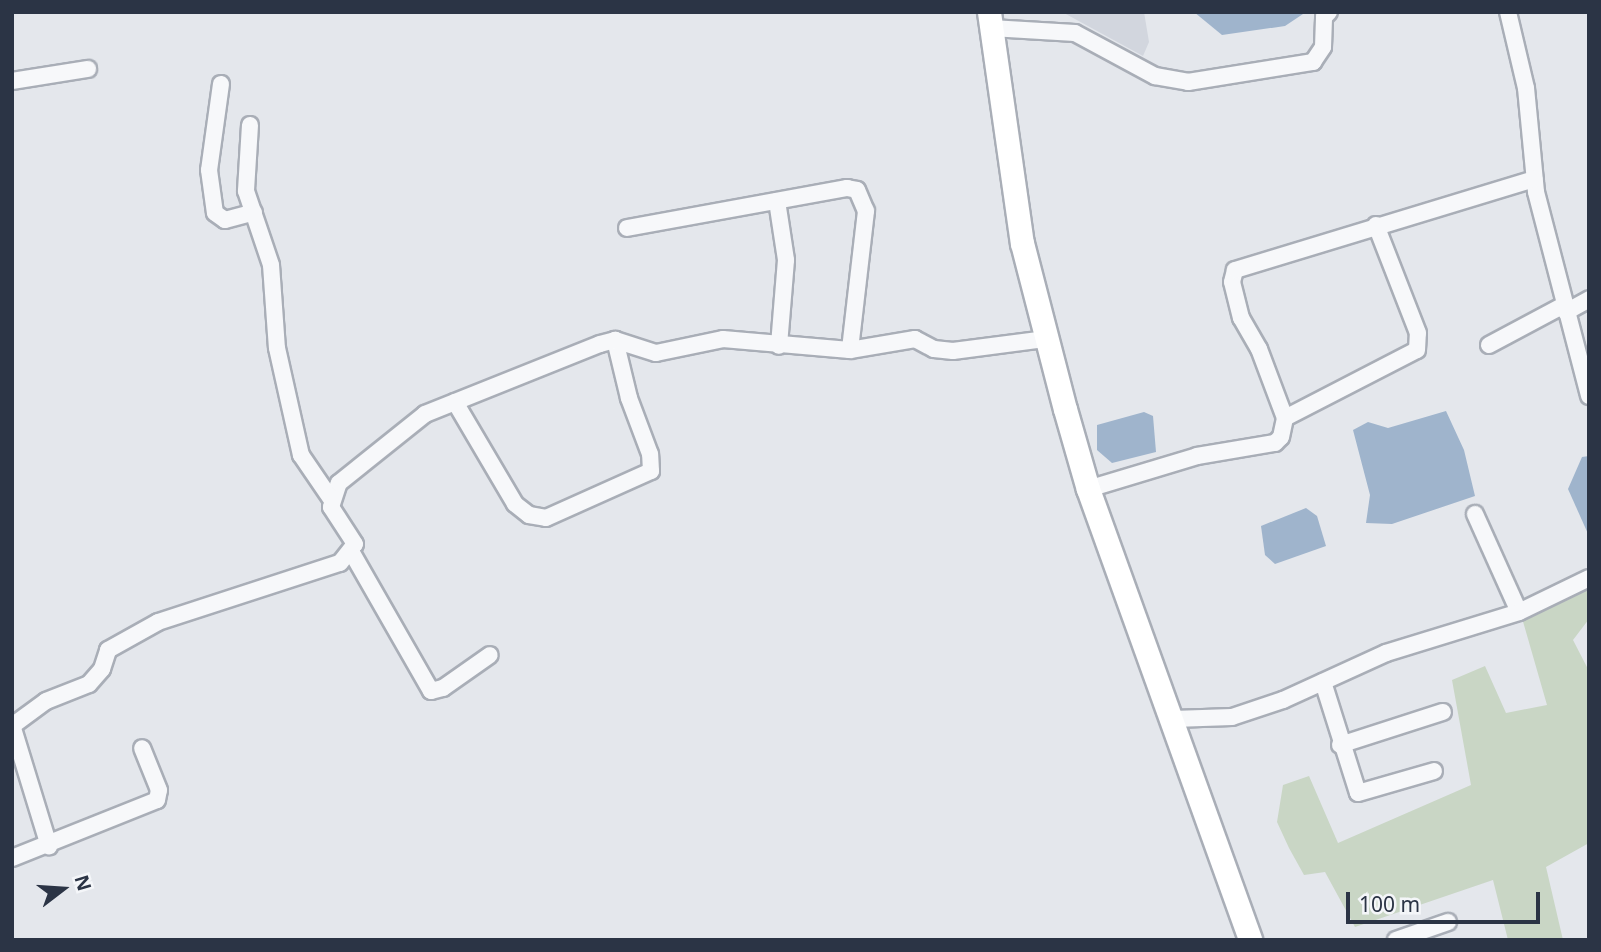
<!DOCTYPE html>
<html>
<head>
<meta charset="utf-8">
<style>
	body { margin:0 }
	#map { position:relative; width:1601px; height:952px; overflow:hidden; background:#e4e7ec; font-family:"Noto Sans",sans-serif }
	div>[style] { position:absolute }
	.built>* { inset:0; background:#d2d6de }
	.green>* { inset:0; background:#c9d6c5 }
	.water>* { inset:0; background:#9fb4cc }
	.roads { filter:drop-shadow(2px 0 #a9aeb7) drop-shadow(-2px 0 #a9aeb7) drop-shadow(0 2px #a9aeb7) drop-shadow(0 -2px #a9aeb7) }
	.street>* { height:16px; margin:-8px; padding:0 8px; transform-origin:8px; border-radius:8px; background:#f7f8fa }
	.secondary>* { height:23px; margin:-11.5px; padding:0 11.5px; transform-origin:11.5px; border-radius:11.5px; background:#fff }
	span { translate:-50% -50%; white-space:nowrap; text-align:center; line-height:1.15; -webkit-text-stroke:6px #f4f6f9; paint-order:stroke }
	.frame { position:absolute; inset:0; border:14px solid #2b3445; pointer-events:none }
	.north { position:absolute; left:28px; top:854px; width:70px; height:70px; -webkit-text-stroke:5px #f4f6f9; paint-order:stroke; rotate:73deg; font-size:19px; font-weight:700; line-height:28px; text-align:center; color:#2b3445 }
	.north::after { content:''; display:block; margin:auto; width:24px; height:32px; background:#2b3445; clip-path:polygon(50% 0,100% 100%,50% 72%,0 100%) }
	.scale { position:absolute; left:1346px; top:892px; width:194px; height:32px; box-sizing:border-box; border:4px solid #2b3445; border-top:0; padding-left:9px; font-size:21px; line-height:24px; white-space:nowrap; color:#2b3445; -webkit-text-stroke:5px #f4f6f9; paint-order:stroke }
</style>
</head>
<body>
<div id="map">
	<div class="built">
		<div style="clip-path:polygon(1010px 12px,1144px 12px,1149px 42px,1143px 56px,1064px 13px)"></div>
	</div>
	<div class="green">
		<div style="clip-path:polygon(1589px 584px,1589px 619px,1573px 640px,1589px 671px,1589px 843px,1546px 867px,1563px 940px,1508px 940px,1493px 880px,1355px 927px,1325px 872px,1304px 875px,1289px 848px,1277px 822px,1283px 785px,1309px 776px,1338px 843px,1471px 785px,1452px 680px,1485px 666px,1506px 713px,1547px 705px,1522px 618px)"></div>
	</div>
	<div class="water">
		<div style="clip-path:polygon(1194px 12px,1306px 12px,1285px 26px,1222px 35px)"></div>
		<div style="clip-path:polygon(1446px 411px,1464px 450px,1475px 496px,1392px 524px,1366px 523px,1370px 495px,1353px 430px,1368px 422px,1388px 428px)"></div>
		<div style="clip-path:polygon(1144px 412px,1153px 416px,1156px 452px,1112px 463px,1097px 450px,1097px 425px)"></div>
		<div style="clip-path:polygon(1589px 456px,1589px 536px,1568px 489px,1582px 457px)"></div>
		<div style="clip-path:polygon(1306px 508px,1317px 516px,1326px 546px,1275px 564px,1265px 555px,1261px 526px)"></div>
	</div>
	<div class="roads">
		<div class="street">
			<div style="left:1508px;top:12px;width:78px;rotate:76.7deg"></div>
			<div style="left:1526px;top:88px;width:104px;rotate:84.5deg"></div>
			<div style="left:1536px;top:192px;width:211px;rotate:75.4deg"></div>
			<div style="left:991px;top:28px;width:84px;rotate:3.4deg"></div>
			<div style="left:1075px;top:33px;width:91px;rotate:28.3deg"></div>
			<div style="left:1155px;top:76px;width:34px;rotate:10deg"></div>
			<div style="left:1188px;top:82px;width:127px;rotate:-9.1deg"></div>
			<div style="left:1313px;top:62px;width:18px;rotate:-56deg"></div>
			<div style="left:1323px;top:47px;width:30px;rotate:-88deg"></div>
			<div style="left:1324px;top:17px;width:7px;rotate:-45deg"></div>
			<div style="left:12px;top:81px;width:77px;rotate:-9deg"></div>
			<div style="left:221px;top:84px;width:87px;rotate:97.9deg"></div>
			<div style="left:209px;top:170px;width:43px;rotate:82.1deg"></div>
			<div style="left:215px;top:213px;width:12px;rotate:35deg"></div>
			<div style="left:225px;top:220px;width:30px;rotate:-15deg"></div>
			<div style="left:250px;top:125px;width:66px;rotate:93.5deg"></div>
			<div style="left:246px;top:191px;width:78px;rotate:71.3deg"></div>
			<div style="left:271px;top:265px;width:83px;rotate:85.9deg"></div>
			<div style="left:277px;top:348px;width:110px;rotate:77.4deg"></div>
			<div style="left:301px;top:455px;width:53px;rotate:55.7deg"></div>
			<div style="left:777px;top:201px;width:60px;rotate:81.3deg"></div>
			<div style="left:786px;top:260px;width:86px;rotate:94.7deg"></div>
			<div style="left:627px;top:228px;width:224px;rotate:-10.3deg"></div>
			<div style="left:847px;top:188px;width:10px;rotate:11deg"></div>
			<div style="left:857px;top:190px;width:23px;rotate:67deg"></div>
			<div style="left:866px;top:211px;width:140px;rotate:96.6deg"></div>
			<div style="left:1566px;top:312px;width:26px;rotate:-29deg"></div>
			<div style="left:1489px;top:345px;width:85px;rotate:-28.1deg"></div>
			<div style="left:455px;top:402px;width:118px;rotate:59.5deg"></div>
			<div style="left:515px;top:504px;width:18px;rotate:38deg"></div>
			<div style="left:529px;top:515px;width:17px;rotate:10deg"></div>
			<div style="left:546px;top:518px;width:115px;rotate:-24.1deg"></div>
			<div style="left:651px;top:471px;width:17px;rotate:-93deg"></div>
			<div style="left:650px;top:454px;width:60px;rotate:-110.6deg"></div>
			<div style="left:629px;top:398px;width:60px;rotate:-103.6deg"></div>
			<div style="left:1285px;top:418px;width:74px;rotate:-110.6deg"></div>
			<div style="left:1259px;top:349px;width:36px;rotate:-120deg"></div>
			<div style="left:1241px;top:318px;width:37px;rotate:-104deg"></div>
			<div style="left:1232px;top:282px;width:12px;rotate:-76deg"></div>
			<div style="left:1235px;top:270px;width:313px;rotate:-16.9deg"></div>
			<div style="left:1088px;top:489px;width:114px;rotate:-16.8deg"></div>
			<div style="left:1197px;top:456px;width:79px;rotate:-9.5deg"></div>
			<div style="left:1275px;top:443px;width:8px;rotate:-45deg"></div>
			<div style="left:1281px;top:437px;width:19px;rotate:-78deg"></div>
			<div style="left:1285px;top:418px;width:148px;rotate:-27.3deg"></div>
			<div style="left:1417px;top:350px;width:17px;rotate:-87deg"></div>
			<div style="left:1418px;top:333px;width:116px;rotate:-111.3deg"></div>
			<div style="left:1475px;top:514px;width:107px;rotate:65.8deg"></div>
			<div style="left:352px;top:553px;width:159px;rotate:60.2deg"></div>
			<div style="left:431px;top:691px;width:12px;rotate:-14deg"></div>
			<div style="left:443px;top:688px;width:57px;rotate:-35.1deg"></div>
			<div style="left:1323px;top:682px;width:116px;rotate:72.5deg"></div>
			<div style="left:1358px;top:793px;width:79px;rotate:-16.1deg"></div>
			<div style="left:1173px;top:719px;width:59px;rotate:-1.9deg"></div>
			<div style="left:1232px;top:717px;width:54px;rotate:-18.4deg"></div>
			<div style="left:1283px;top:700px;width:113px;rotate:-24.5deg"></div>
			<div style="left:1386px;top:653px;width:139px;rotate:-17.1deg"></div>
			<div style="left:1519px;top:612px;width:78px;rotate:-25.9deg"></div>
			<div style="left:12px;top:725px;width:127px;rotate:73deg"></div>
			<div style="left:12px;top:726px;width:42px;rotate:-36.3deg"></div>
			<div style="left:46px;top:701px;width:46px;rotate:-21.6deg"></div>
			<div style="left:89px;top:684px;width:20px;rotate:-49deg"></div>
			<div style="left:102px;top:669px;width:20px;rotate:-72deg"></div>
			<div style="left:108px;top:650px;width:57px;rotate:-29.2deg"></div>
			<div style="left:158px;top:622px;width:191px;rotate:-18deg"></div>
			<div style="left:340px;top:563px;width:24px;rotate:-52deg"></div>
			<div style="left:355px;top:544px;width:44px;rotate:-123deg"></div>
			<div style="left:331px;top:507px;width:25px;rotate:-72deg"></div>
			<div style="left:339px;top:483px;width:110px;rotate:-38.7deg"></div>
			<div style="left:425px;top:414px;width:188px;rotate:-21.8deg"></div>
			<div style="left:600px;top:344px;width:16px;rotate:-15deg"></div>
			<div style="left:615px;top:340px;width:43px;rotate:17.6deg"></div>
			<div style="left:656px;top:353px;width:68px;rotate:-11.8deg"></div>
			<div style="left:723px;top:339px;width:127px;rotate:5deg"></div>
			<div style="left:850px;top:350px;width:66px;rotate:-9.6deg"></div>
			<div style="left:915px;top:339px;width:21px;rotate:28deg"></div>
			<div style="left:934px;top:349px;width:19px;rotate:6deg"></div>
			<div style="left:953px;top:351px;width:94px;rotate:-7.4deg"></div>
			<div style="left:1340px;top:745px;width:108px;rotate:-17.8deg"></div>
			<div style="left:12px;top:858px;width:156px;rotate:-21.8deg"></div>
			<div style="left:157px;top:800px;width:10px;rotate:-79deg"></div>
			<div style="left:159px;top:790px;width:45px;rotate:-112deg"></div>
			<div style="left:1396px;top:940px;width:55px;rotate:-19.1deg"></div>
		</div>
		<div class="secondary">
			<div style="left:989px;top:12px;width:233px;rotate:81.9deg"></div>
			<div style="left:1022px;top:243px;width:171px;rotate:75.5deg"></div>
			<div style="left:1065px;top:409px;width:83px;rotate:74deg"></div>
			<div style="left:1088px;top:489px;width:479px;rotate:70.2deg"></div>
		</div>
	</div>
	<div class="frame"></div>
	<div class="north">N</div>
	<div class="scale">100 m</div>
</div>
</body>
</html>
